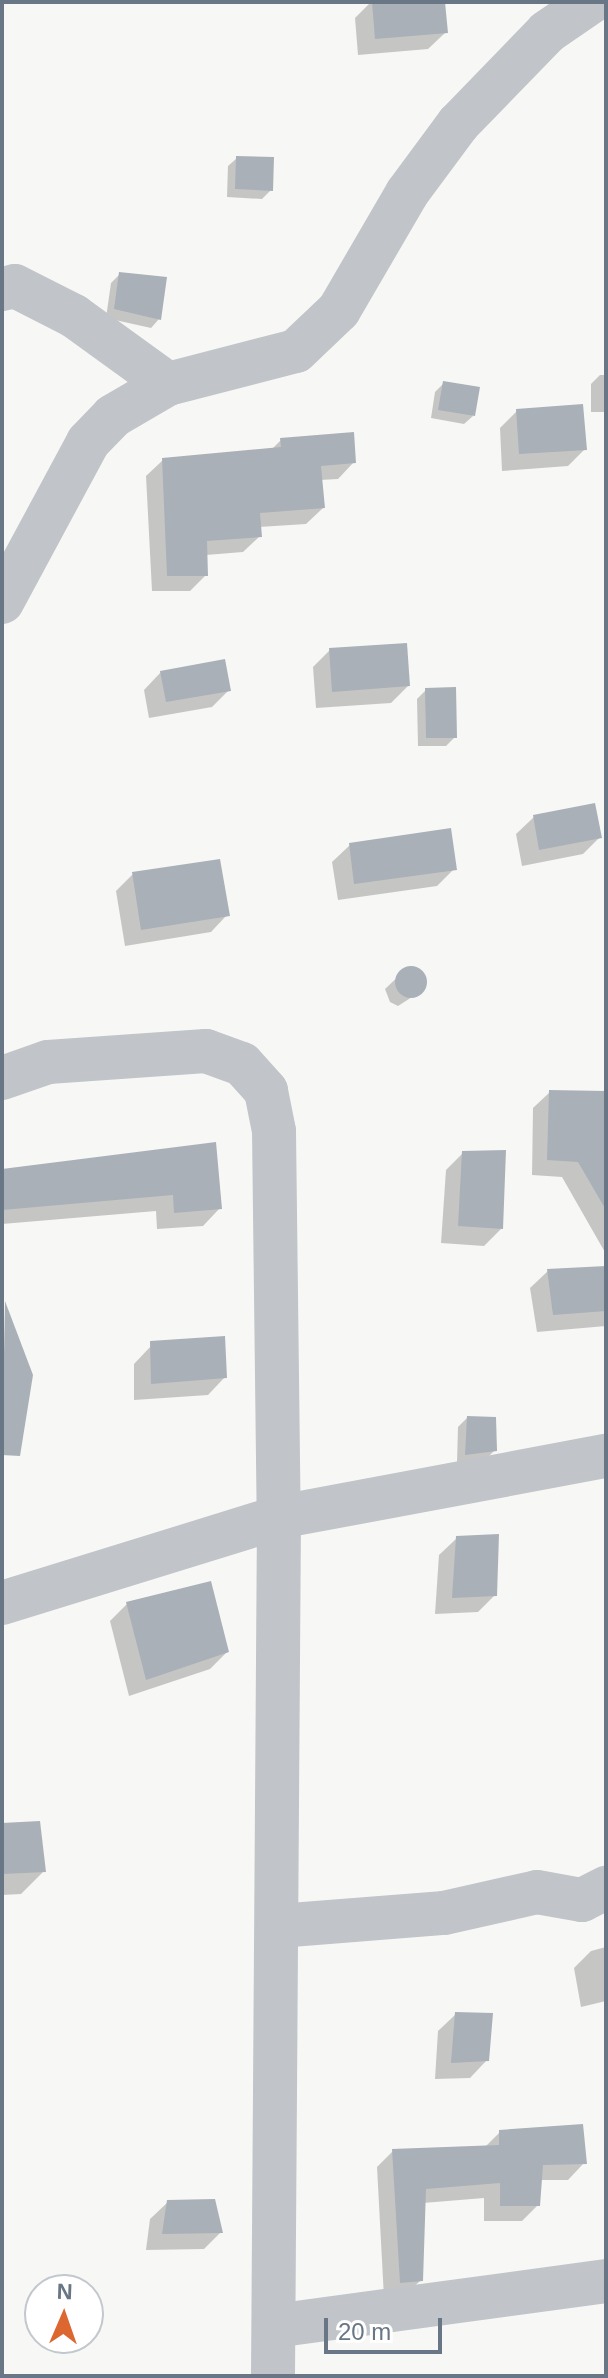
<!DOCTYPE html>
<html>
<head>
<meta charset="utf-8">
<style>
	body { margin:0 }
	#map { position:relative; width:608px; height:2378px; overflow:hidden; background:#f7f8f5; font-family:Arial,sans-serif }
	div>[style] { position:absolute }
	.shadow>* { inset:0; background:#0003 }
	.building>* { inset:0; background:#aab0b7 }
	.round { border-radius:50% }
	.minor>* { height:44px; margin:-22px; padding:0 22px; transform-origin:22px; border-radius:22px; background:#c1c4c8 }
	span { translate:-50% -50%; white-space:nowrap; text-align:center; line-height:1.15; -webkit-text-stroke:8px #fff; paint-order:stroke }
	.frame { position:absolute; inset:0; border:4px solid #687685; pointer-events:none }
	.north { position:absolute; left:24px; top:2274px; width:80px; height:80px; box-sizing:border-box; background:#fff; border:2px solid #c3c8ce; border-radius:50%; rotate:2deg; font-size:22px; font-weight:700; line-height:32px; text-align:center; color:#687685 }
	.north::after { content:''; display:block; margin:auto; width:28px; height:36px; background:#dc6731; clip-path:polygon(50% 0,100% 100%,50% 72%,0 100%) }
	.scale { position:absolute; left:324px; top:2318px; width:118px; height:36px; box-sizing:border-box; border:4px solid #687685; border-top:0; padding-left:10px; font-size:24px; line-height:28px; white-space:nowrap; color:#687685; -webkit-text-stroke:6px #fff; paint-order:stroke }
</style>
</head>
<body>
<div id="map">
	<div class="shadow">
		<div style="clip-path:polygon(371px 2px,443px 2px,446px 32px,428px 49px,358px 55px,355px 18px)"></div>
		<div style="clip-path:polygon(237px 158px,271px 190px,262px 199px,227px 197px,228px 166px)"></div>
		<div style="clip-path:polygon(120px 274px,159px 319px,151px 328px,106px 318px,111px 283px)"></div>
		<div style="clip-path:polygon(600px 375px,606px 375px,606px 412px,591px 412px,591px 384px)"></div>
		<div style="clip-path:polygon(444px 383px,473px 416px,464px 424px,431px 418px,435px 392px)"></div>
		<div style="clip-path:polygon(517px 411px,585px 449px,568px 466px,502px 471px,500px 428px)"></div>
		<div style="clip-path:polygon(281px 440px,354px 462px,338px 479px,320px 480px,323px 508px,306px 524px,259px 527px,260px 536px,243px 552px,206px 555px,206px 575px,190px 591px,152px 591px,146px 476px,163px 460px,271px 450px)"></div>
		<div style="clip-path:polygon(330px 650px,408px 686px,391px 703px,316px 708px,313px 667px)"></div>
		<div style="clip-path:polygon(161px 672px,229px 690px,212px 707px,149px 718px,144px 690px)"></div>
		<div style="clip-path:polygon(426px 690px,455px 737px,446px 746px,418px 746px,417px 699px)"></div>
		<div style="clip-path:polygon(534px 817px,600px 837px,583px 854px,522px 866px,516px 834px)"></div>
		<div style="clip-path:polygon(350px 845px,454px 869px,437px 886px,338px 900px,332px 862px)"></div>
		<div style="clip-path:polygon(133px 874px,227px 915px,211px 932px,125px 946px,116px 891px)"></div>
		<div style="clip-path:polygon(418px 968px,425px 981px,423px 990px,398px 1006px,390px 1002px,385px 989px,405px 970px)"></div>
		<div style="clip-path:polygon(550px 1092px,606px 1093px,606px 1254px,562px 1177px,532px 1175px,533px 1108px)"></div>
		<div style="clip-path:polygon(214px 1144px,220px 1208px,203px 1226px,157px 1229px,156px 1211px,2px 1224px,2px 1170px)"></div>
		<div style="clip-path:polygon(463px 1153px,501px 1229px,484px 1246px,441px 1243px,446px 1170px)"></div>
		<div style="clip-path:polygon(606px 1268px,606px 1326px,537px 1332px,530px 1288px,548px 1271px)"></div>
		<div style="clip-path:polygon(151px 1346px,225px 1377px,208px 1395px,134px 1400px,134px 1364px)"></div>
		<div style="clip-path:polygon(25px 1360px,9px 1417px,2px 1417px,2px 1362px)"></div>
		<div style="clip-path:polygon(467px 1418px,495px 1450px,486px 1459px,457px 1463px,458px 1427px)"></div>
		<div style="clip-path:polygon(457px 1538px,495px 1595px,478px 1612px,435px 1614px,439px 1555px)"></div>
		<div style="clip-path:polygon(127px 1604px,227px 1652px,210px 1669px,129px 1696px,110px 1621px)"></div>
		<div style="clip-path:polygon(2px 1825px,44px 1871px,21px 1894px,2px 1895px)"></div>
		<div style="clip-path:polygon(606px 1947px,606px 2001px,581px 2007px,574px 1968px,591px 1951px)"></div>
		<div style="clip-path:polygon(456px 2014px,487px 2060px,470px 2078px,435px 2079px,438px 2031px)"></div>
		<div style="clip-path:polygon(500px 2132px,584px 2163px,568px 2180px,540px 2180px,538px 2205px,522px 2221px,484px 2221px,484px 2198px,423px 2203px,421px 2280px,404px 2296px,384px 2298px,377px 2167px,393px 2151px,485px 2147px)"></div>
		<div style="clip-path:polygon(168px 2202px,221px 2232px,204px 2249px,146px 2250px,150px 2219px)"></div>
	</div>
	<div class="building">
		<div style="clip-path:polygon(372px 2px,445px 2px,448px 33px,375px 39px)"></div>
		<div style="clip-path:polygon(236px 156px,274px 157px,273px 191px,235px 189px)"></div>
		<div style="clip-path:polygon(119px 272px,167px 277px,161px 320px,114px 309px)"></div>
		<div style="clip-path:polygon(443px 381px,480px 387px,475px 416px,438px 410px)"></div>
		<div style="clip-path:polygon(583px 404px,587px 450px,519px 454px,516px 409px)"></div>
		<div style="clip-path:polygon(354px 432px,356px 463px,321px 466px,325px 508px,260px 513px,262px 537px,207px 541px,208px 576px,167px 576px,162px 458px,281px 447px,280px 438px)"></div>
		<div style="clip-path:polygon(407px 643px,410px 686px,332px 692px,329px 648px)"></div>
		<div style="clip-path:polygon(225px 659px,231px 691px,166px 702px,160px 671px)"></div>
		<div style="clip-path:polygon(456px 687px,457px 738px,426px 738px,425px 688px)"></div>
		<div style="clip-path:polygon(595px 803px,602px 838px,539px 850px,533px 815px)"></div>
		<div style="clip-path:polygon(451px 828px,457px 870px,354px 884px,349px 843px)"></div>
		<div style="clip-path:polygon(220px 859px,230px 916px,141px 930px,132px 872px)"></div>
		<div class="round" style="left:395px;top:966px;width:32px;height:32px"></div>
		<div style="clip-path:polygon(549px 1090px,606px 1091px,606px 1210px,578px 1162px,547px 1160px)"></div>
		<div style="clip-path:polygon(216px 1142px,222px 1209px,174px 1213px,173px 1195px,2px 1210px,2px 1169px)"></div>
		<div style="clip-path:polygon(506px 1150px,503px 1229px,458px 1226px,462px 1151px)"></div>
		<div style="clip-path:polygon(606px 1266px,606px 1311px,553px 1315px,547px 1269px)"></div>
		<div style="clip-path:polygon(5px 1301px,33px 1375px,20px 1456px,2px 1455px)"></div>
		<div style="clip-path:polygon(225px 1336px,227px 1378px,151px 1384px,150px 1341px)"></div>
		<div style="clip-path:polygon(467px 1416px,496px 1417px,497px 1451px,465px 1455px)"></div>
		<div style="clip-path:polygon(499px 1534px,497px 1596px,452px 1598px,456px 1536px)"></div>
		<div style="clip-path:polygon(211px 1581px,229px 1652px,146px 1680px,126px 1602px)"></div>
		<div style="clip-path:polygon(40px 1821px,46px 1872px,2px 1874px,2px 1823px)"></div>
		<div style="clip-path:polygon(455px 2012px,493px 2013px,489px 2061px,451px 2063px)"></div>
		<div style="clip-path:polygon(583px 2124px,587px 2164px,543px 2165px,540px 2206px,500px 2206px,500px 2183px,426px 2189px,423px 2281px,400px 2283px,392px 2149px,499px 2145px,499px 2130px)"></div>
		<div style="clip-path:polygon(215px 2199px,223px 2233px,162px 2234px,167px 2200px)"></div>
	</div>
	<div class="minor">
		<div style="left:2px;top:289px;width:13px;rotate:-13deg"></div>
		<div style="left:15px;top:286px;width:66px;rotate:27deg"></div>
		<div style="left:74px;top:316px;width:116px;rotate:35.9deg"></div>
		<div style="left:2px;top:602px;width:182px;rotate:-61.7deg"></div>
		<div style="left:88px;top:442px;width:36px;rotate:-46deg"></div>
		<div style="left:113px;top:416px;width:64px;rotate:-30.2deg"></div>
		<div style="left:168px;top:384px;width:132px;rotate:-14.5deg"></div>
		<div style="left:296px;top:351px;width:59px;rotate:-43.6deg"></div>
		<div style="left:339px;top:310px;width:135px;rotate:-59.8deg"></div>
		<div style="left:407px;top:193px;width:86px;rotate:-53.5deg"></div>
		<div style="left:458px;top:124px;width:128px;rotate:-45.9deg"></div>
		<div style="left:547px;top:32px;width:53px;rotate:-34.3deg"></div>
		<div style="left:2px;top:1078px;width:49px;rotate:-19.2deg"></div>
		<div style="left:48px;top:1062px;width:158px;rotate:-4deg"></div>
		<div style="left:206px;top:1051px;width:38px;rotate:20deg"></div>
		<div style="left:242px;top:1064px;width:36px;rotate:48deg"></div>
		<div style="left:266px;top:1091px;width:41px;rotate:78.7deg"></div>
		<div style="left:274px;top:1131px;width:386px;rotate:89.3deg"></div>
		<div style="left:279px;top:1517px;width:859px;rotate:90.4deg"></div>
		<div style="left:2px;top:1603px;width:290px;rotate:-17.2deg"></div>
		<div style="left:279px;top:1517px;width:333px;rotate:-10.6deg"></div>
		<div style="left:278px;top:1926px;width:167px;rotate:-4.5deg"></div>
		<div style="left:444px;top:1913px;width:95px;rotate:-12.7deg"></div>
		<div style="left:537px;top:1892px;width:46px;rotate:10.1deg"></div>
		<div style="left:582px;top:1900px;width:27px;rotate:-27deg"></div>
		<div style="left:274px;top:2326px;width:335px;rotate:-7.7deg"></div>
	</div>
	<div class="frame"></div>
	<div class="north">N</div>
	<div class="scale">20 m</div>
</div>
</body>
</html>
